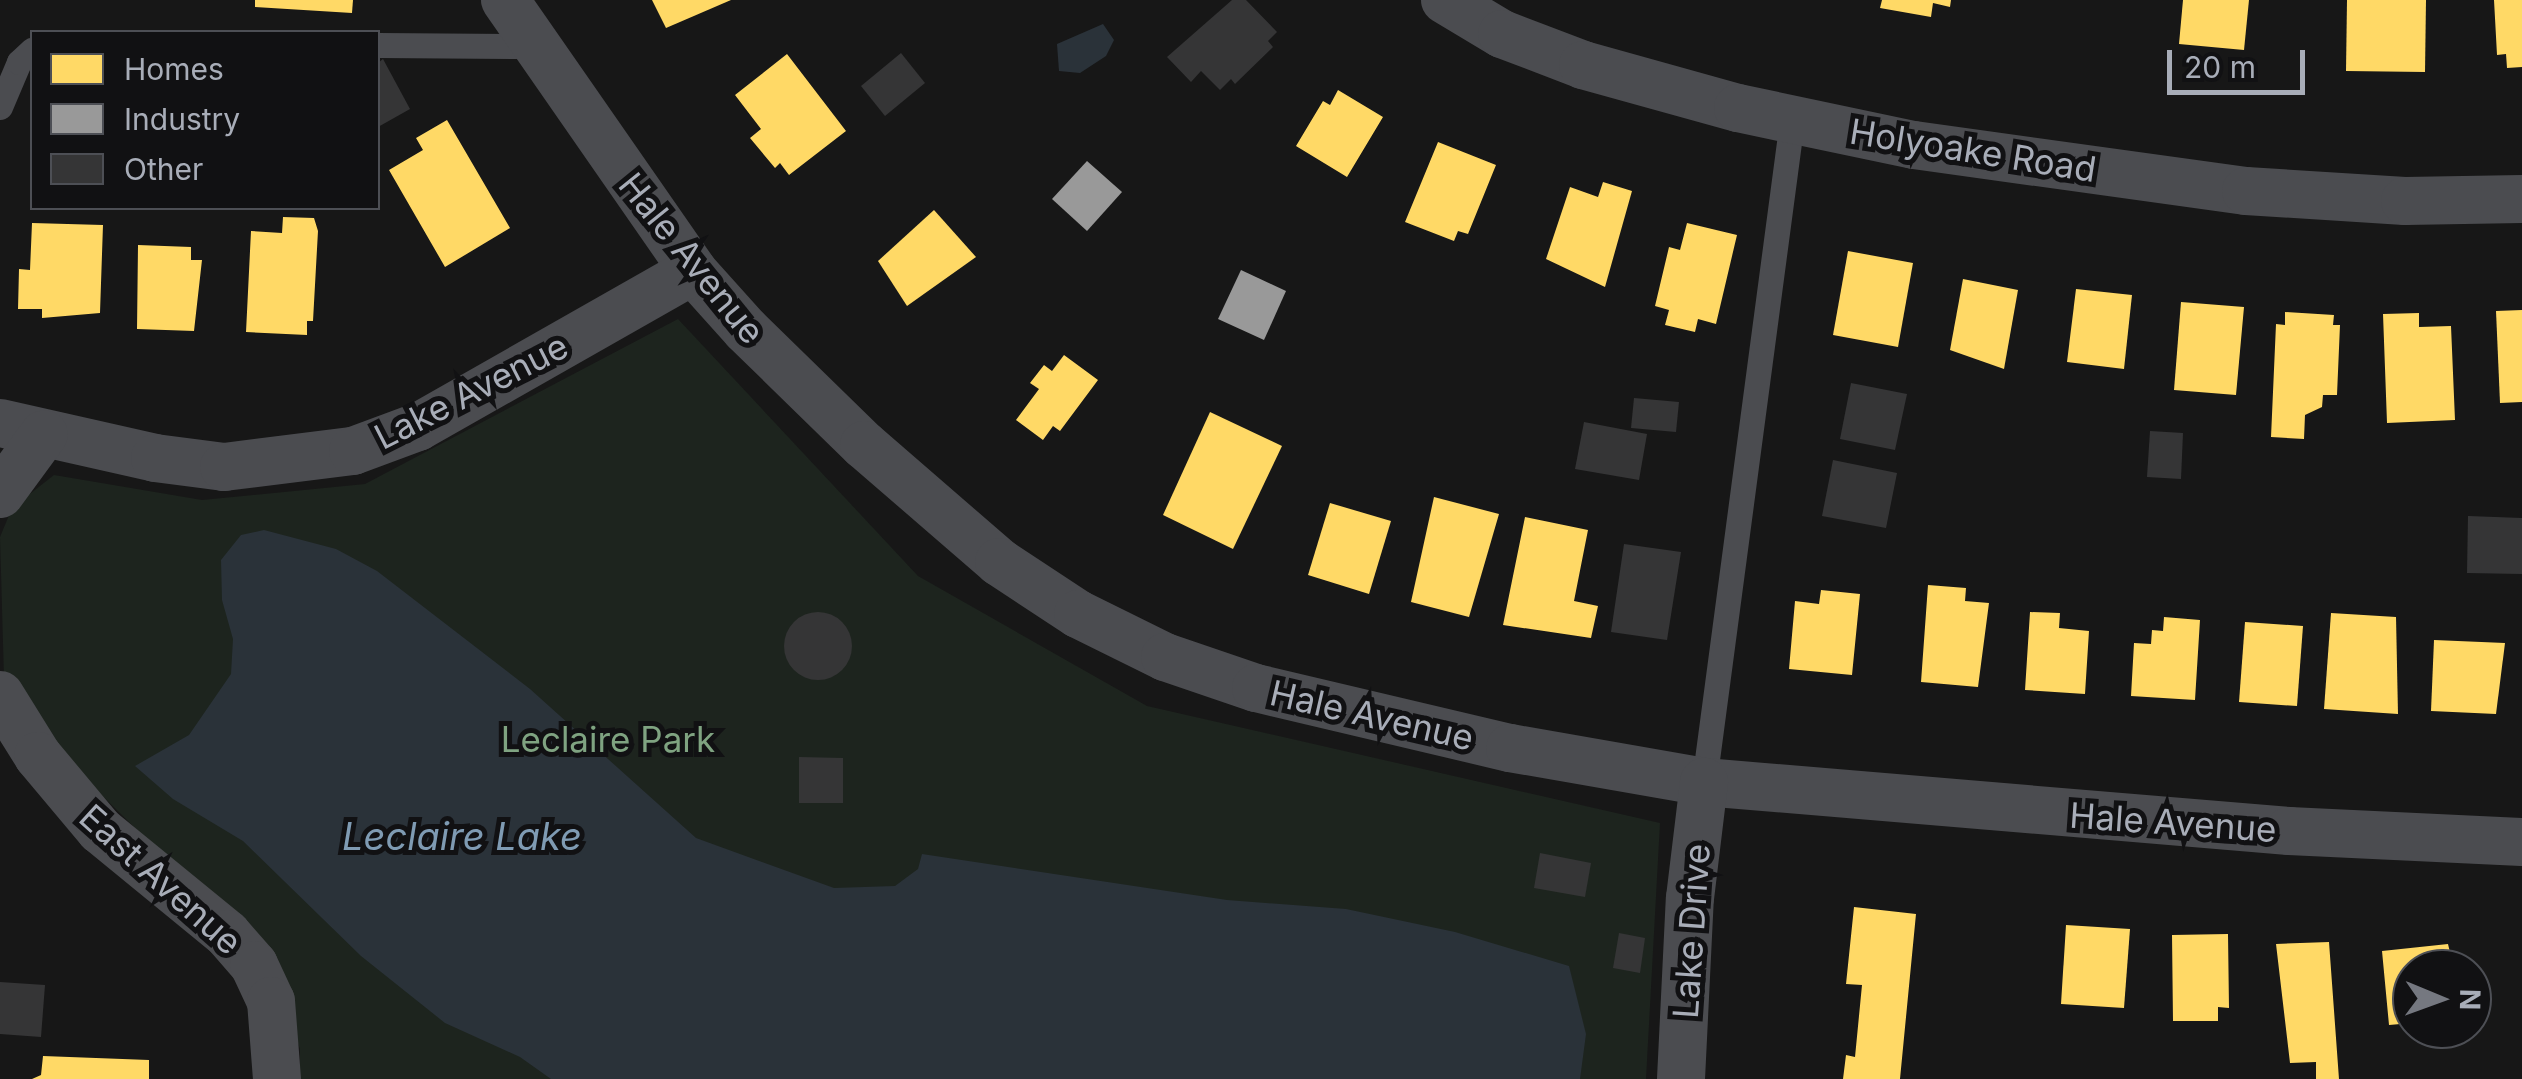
<!DOCTYPE html>
<html>
<head>
<meta charset="utf-8">
<style>
	body { margin:0 }
	#map { position:relative; width:2522px; height:1079px; overflow:hidden; background:#171717; font-family:Inter,sans-serif }
	div>[style] { position:absolute }
	.green>* { inset:0; background:#1d241e }
	.water>* { inset:0; background:#2a3239 }
	.homes>* { inset:0; background:#ffd966 }
	.industry>* { inset:0; background:#999 }
	.building>* { inset:0; background:#353536 }
	.round { border-radius:50% }
	.lane>* { height:25px; margin:-12.5px; padding:0 12.5px; transform-origin:12.5px; border-radius:12.5px; background:#4b4c50 }
	.street>* { height:48px; margin:-24px; padding:0 24px; transform-origin:24px; border-radius:24px; background:#4b4c50 }
	span { translate:-50% -50%; white-space:nowrap; text-align:center; line-height:1.15; -webkit-text-stroke:10px #111113; paint-order:stroke }
	.street-label { font-size:35px; color:#a8adb8 }
	.park-label { font-size:35px; color:#7fa381 }
	.water-label { font-size:38px; color:#7f9bb3; font-style:italic }
	.legend { position:absolute; left:30px; top:30px; width:350px; height:180px; box-sizing:border-box; background:#111113; border:2px solid #4d4f55; margin:0; padding:12px 18px; list-style:none; font-size:30px; color:#a8adb8 }
	.legend li { display:flex; align-items:center; gap:20px; height:50px }
	.legend b { width:50px; border:2px solid #4d4f55 }
	.north { position:absolute; left:2392px; top:949px; width:100px; height:100px; box-sizing:border-box; background:#111113; border:2px solid #4d4f55; border-radius:50%; rotate:91deg; font-size:28px; font-weight:700; line-height:40px; text-align:center; color:#a8adb8 }
	.north::after { content:''; display:block; margin:auto; width:35px; height:45px; background:#757880; clip-path:polygon(50% 0,100% 100%,50% 72%,0 100%) }
	.scale { position:absolute; left:2167px; top:50px; width:138px; height:45px; box-sizing:border-box; border:5px solid #a8adb8; border-top:0; padding-left:12px; font-size:30px; line-height:35px; white-space:nowrap; color:#a8adb8; -webkit-text-stroke:8px #111113; paint-order:stroke }
</style>
</head>
<body>
<div id="map">
	<div class="green">
		<div style="clip-path:polygon(678px 319px,918px 576px,1147px 706px,1660px 823px,1646px 1079px,300px 1079px,300px 1049px,269px 960px,58px 752px,4px 679px,0 537px,12px 508px,54px 475px,202px 500px,365px 484px)"></div>
	</div>
	<div class="water">
		<div style="clip-path:polygon(1103px 24px,1114px 40px,1106px 56px,1080px 73px,1059px 71px,1057px 44px)"></div>
		<div style="clip-path:polygon(264px 530px,336px 549px,377px 571px,530px 689px,696px 838px,834px 888px,895px 886px,918px 869px,922px 854px,1227px 900px,1346px 909px,1455px 932px,1569px 966px,1586px 1034px,1580px 1079px,551px 1079px,520px 1057px,445px 1023px,361px 956px,243px 841px,173px 799px,135px 766px,189px 735px,231px 674px,233px 639px,222px 600px,221px 560px,241px 535px)"></div>
	</div>
	<div class="homes">
		<div style="clip-path:polygon(255px 0,353px 0,352px 13px,255px 7px)"></div>
		<div style="clip-path:polygon(652px 0,731px 0,666px 28px)"></div>
		<div style="clip-path:polygon(1882px 0,1951px 0,1950px 7px,1933px 3px,1931px 17px,1880px 8px)"></div>
		<div style="clip-path:polygon(2183px 0,2249px 0,2244px 50px,2179px 44px)"></div>
		<div style="clip-path:polygon(2347px 0,2426px 0,2425px 72px,2346px 71px)"></div>
		<div style="clip-path:polygon(2494px 0,2522px 0,2522px 67px,2507px 68px,2506px 54px,2497px 55px)"></div>
		<div style="clip-path:polygon(787px 54px,846px 131px,789px 175px,780px 163px,775px 168px,750px 138px,761px 129px,735px 95px)"></div>
		<div style="clip-path:polygon(1338px 90px,1383px 117px,1347px 177px,1296px 146px,1323px 101px,1330px 105px)"></div>
		<div style="clip-path:polygon(447px 120px,510px 228px,445px 267px,389px 170px,423px 150px,416px 138px)"></div>
		<div style="clip-path:polygon(1438px 142px,1496px 165px,1468px 234px,1458px 231px,1454px 241px,1405px 222px)"></div>
		<div style="clip-path:polygon(1603px 182px,1632px 191px,1605px 287px,1546px 259px,1570px 187px,1598px 197px)"></div>
		<div style="clip-path:polygon(934px 210px,976px 257px,907px 306px,878px 261px)"></div>
		<div style="clip-path:polygon(283px 217px,314px 218px,318px 231px,313px 321px,307px 321px,307px 335px,246px 332px,251px 231px,282px 233px)"></div>
		<div style="clip-path:polygon(32px 223px,103px 225px,100px 313px,42px 318px,42px 309px,18px 309px,19px 269px,30px 270px)"></div>
		<div style="clip-path:polygon(1687px 223px,1737px 235px,1716px 324px,1698px 319px,1695px 332px,1665px 325px,1669px 310px,1655px 306px,1669px 247px,1680px 250px)"></div>
		<div style="clip-path:polygon(138px 245px,191px 247px,191px 260px,202px 260px,194px 331px,137px 329px)"></div>
		<div style="clip-path:polygon(1848px 251px,1913px 263px,1898px 347px,1833px 335px)"></div>
		<div style="clip-path:polygon(1963px 279px,2018px 290px,2004px 369px,1950px 350px)"></div>
		<div style="clip-path:polygon(2076px 289px,2132px 295px,2124px 369px,2067px 362px)"></div>
		<div style="clip-path:polygon(2181px 302px,2244px 307px,2236px 395px,2174px 390px)"></div>
		<div style="clip-path:polygon(2522px 310px,2522px 402px,2500px 403px,2496px 311px)"></div>
		<div style="clip-path:polygon(2285px 312px,2334px 315px,2333px 325px,2340px 325px,2337px 395px,2323px 395px,2322px 407px,2305px 415px,2304px 439px,2271px 437px,2276px 324px,2285px 325px)"></div>
		<div style="clip-path:polygon(2419px 313px,2419px 327px,2451px 326px,2455px 420px,2387px 423px,2383px 314px)"></div>
		<div style="clip-path:polygon(1064px 355px,1098px 380px,1060px 431px,1053px 426px,1043px 440px,1016px 420px,1039px 389px,1030px 383px,1044px 365px,1052px 371px)"></div>
		<div style="clip-path:polygon(1210px 412px,1282px 446px,1233px 549px,1163px 515px)"></div>
		<div style="clip-path:polygon(1434px 497px,1499px 514px,1469px 617px,1411px 602px)"></div>
		<div style="clip-path:polygon(1330px 503px,1391px 521px,1369px 594px,1308px 575px)"></div>
		<div style="clip-path:polygon(1525px 517px,1588px 530px,1574px 601px,1598px 606px,1591px 638px,1503px 625px)"></div>
		<div style="clip-path:polygon(1928px 585px,1966px 588px,1965px 601px,1989px 603px,1978px 687px,1921px 682px)"></div>
		<div style="clip-path:polygon(1821px 590px,1860px 594px,1852px 675px,1789px 669px,1795px 601px,1819px 604px)"></div>
		<div style="clip-path:polygon(2030px 612px,2060px 613px,2059px 628px,2089px 631px,2085px 694px,2025px 690px)"></div>
		<div style="clip-path:polygon(2331px 613px,2396px 617px,2398px 714px,2324px 709px)"></div>
		<div style="clip-path:polygon(2164px 617px,2200px 620px,2195px 700px,2131px 696px,2134px 643px,2151px 644px,2152px 630px,2163px 631px)"></div>
		<div style="clip-path:polygon(2245px 622px,2303px 626px,2297px 706px,2239px 702px)"></div>
		<div style="clip-path:polygon(2434px 640px,2505px 643px,2496px 714px,2431px 711px)"></div>
		<div style="clip-path:polygon(1854px 907px,1916px 914px,1900px 1079px,1843px 1079px,1846px 1055px,1855px 1057px,1862px 985px,1846px 984px)"></div>
		<div style="clip-path:polygon(2066px 925px,2130px 929px,2124px 1008px,2061px 1004px)"></div>
		<div style="clip-path:polygon(2228px 934px,2229px 1008px,2218px 1007px,2218px 1021px,2173px 1021px,2172px 935px)"></div>
		<div style="clip-path:polygon(2329px 942px,2339px 1079px,2316px 1079px,2316px 1062px,2290px 1063px,2276px 944px)"></div>
		<div style="clip-path:polygon(2448px 944px,2454px 969px,2412px 969px,2412px 1023px,2389px 1025px,2382px 951px)"></div>
		<div style="clip-path:polygon(43px 1056px,149px 1060px,149px 1079px,32px 1079px,41px 1075px)"></div>
	</div>
	<div class="industry">
		<div style="clip-path:polygon(1087px 161px,1122px 192px,1087px 231px,1052px 199px)"></div>
		<div style="clip-path:polygon(1241px 270px,1286px 291px,1264px 340px,1218px 319px)"></div>
	</div>
	<div class="building">
		<div style="clip-path:polygon(1232px 0,1246px 0,1277px 32px,1268px 41px,1273px 47px,1235px 84px,1231px 79px,1220px 90px,1201px 71px,1191px 82px,1167px 57px)"></div>
		<div style="clip-path:polygon(901px 53px,925px 83px,885px 116px,861px 86px)"></div>
		<div style="clip-path:polygon(383px 59px,410px 109px,378px 127px,378px 63px)"></div>
		<div style="clip-path:polygon(1851px 383px,1907px 394px,1895px 450px,1840px 439px)"></div>
		<div style="clip-path:polygon(1634px 398px,1679px 402px,1676px 432px,1631px 428px)"></div>
		<div style="clip-path:polygon(1584px 422px,1647px 434px,1639px 480px,1575px 469px)"></div>
		<div style="clip-path:polygon(2150px 431px,2183px 433px,2181px 479px,2147px 477px)"></div>
		<div style="clip-path:polygon(1833px 460px,1897px 473px,1886px 528px,1822px 516px)"></div>
		<div style="clip-path:polygon(2468px 516px,2522px 518px,2522px 574px,2467px 573px)"></div>
		<div style="clip-path:polygon(1624px 544px,1681px 552px,1667px 640px,1611px 632px)"></div>
		<div class="round" style="left:784px;top:612px;width:68px;height:68px"></div>
		<div style="clip-path:polygon(799px 757px,843px 758px,843px 803px,799px 803px)"></div>
		<div style="clip-path:polygon(1540px 853px,1591px 863px,1585px 897px,1534px 888px)"></div>
		<div style="clip-path:polygon(1619px 933px,1645px 938px,1640px 973px,1613px 968px)"></div>
		<div style="clip-path:polygon(0 982px,45px 985px,41px 1037px,0 1034px)"></div>
	</div>
	<div class="lane">
		<div style="left:378px;top:45px;width:154px;rotate:0.4deg"></div>
		<div style="left:0;top:107px;width:49px;rotate:-67.1deg"></div>
		<div style="left:19px;top:62px;width:18px;rotate:-43deg"></div>
		<div style="left:1704px;top:782px;width:668px;rotate:-82.43deg"></div>
	</div>
	<div class="street">
		<div style="left:505px;top:0;width:330px;rotate:55.2deg"></div>
		<div style="left:693px;top:271px;width:79px;rotate:48.1deg"></div>
		<div style="left:746px;top:330px;width:165px;rotate:44.3deg"></div>
		<div style="left:864px;top:445px;width:179px;rotate:40.9deg"></div>
		<div style="left:999px;top:562px;width:95px;rotate:33.4deg"></div>
		<div style="left:1078px;top:614px;width:97px;rotate:26.3deg"></div>
		<div style="left:1165px;top:657px;width:96px;rotate:18.8deg"></div>
		<div style="left:1256px;top:688px;width:261px;rotate:13.3deg"></div>
		<div style="left:1510px;top:748px;width:197px;rotate:9.9deg"></div>
		<div style="left:1704px;top:782px;width:587px;rotate:4.79deg"></div>
		<div style="left:2289px;top:831px;width:233px;rotate:2.7deg"></div>
		<div style="left:1445px;top:0;width:66px;rotate:30.8deg"></div>
		<div style="left:1502px;top:34px;width:87px;rotate:20.9deg"></div>
		<div style="left:1583px;top:65px;width:161px;rotate:15.5deg"></div>
		<div style="left:1738px;top:108px;width:180px;rotate:11.9deg"></div>
		<div style="left:1914px;top:145px;width:335px;rotate:7.9deg"></div>
		<div style="left:2246px;top:191px;width:159px;rotate:3.6deg"></div>
		<div style="left:2405px;top:201px;width:117px;rotate:-1deg"></div>
		<div style="left:0;top:423px;width:159px;rotate:12.7deg"></div>
		<div style="left:155px;top:458px;width:70px;rotate:7.4deg"></div>
		<div style="left:224px;top:467px;width:130px;rotate:-7.1deg"></div>
		<div style="left:353px;top:451px;width:69px;rotate:-20.3deg"></div>
		<div style="left:418px;top:427px;width:316px;rotate:-29.6deg"></div>
		<div style="left:0;top:494px;width:74px;rotate:-53.7deg"></div>
		<div style="left:0;top:695px;width:72px;rotate:58.1deg"></div>
		<div style="left:38px;top:756px;width:97px;rotate:50deg"></div>
		<div style="left:100px;top:830px;width:164px;rotate:39.3deg"></div>
		<div style="left:227px;top:934px;width:41px;rotate:48.9deg"></div>
		<div style="left:254px;top:965px;width:40px;rotate:65deg"></div>
		<div style="left:271px;top:1001px;width:78px;rotate:85.6deg"></div>
		<div style="left:1681px;top:1079px;width:181px;rotate:-87.2deg"></div>
		<div style="left:1690px;top:898px;width:117px;rotate:-83.1deg"></div>
	</div>
	<div class="street-label">
		<span style="left:1973px;top:150px;rotate:9deg">Holyoake Road</span>
		<span style="left:692px;top:258px;rotate:51deg">Hale Avenue</span>
		<span style="left:471px;top:391px;rotate:-27deg">Lake Avenue</span>
		<span style="left:1372px;top:715px;rotate:13deg">Hale Avenue</span>
		<span style="left:2173px;top:822px;rotate:4deg">Hale Avenue</span>
		<span style="left:161px;top:879px;rotate:42deg">East Avenue</span>
		<span style="left:1691px;top:931px;rotate:-86deg">Lake Drive</span>
	</div>
	<div class="park-label">
		<span style="left:608px;top:739px">Leclaire Park</span>
	</div>
	<div class="water-label">
		<span style="left:462px;top:837px">Leclaire Lake</span>
	</div>
	<ul class="legend">
	<li><b style="height:28px;background:#ffd966"></b>Homes</li>
	<li><b style="height:28px;background:#999"></b>Industry</li>
	<li><b style="height:28px;background:#353536"></b>Other</li>
	</ul>
	<div class="north">N</div>
	<div class="scale">20 m</div>
</div>
</body>
</html>
